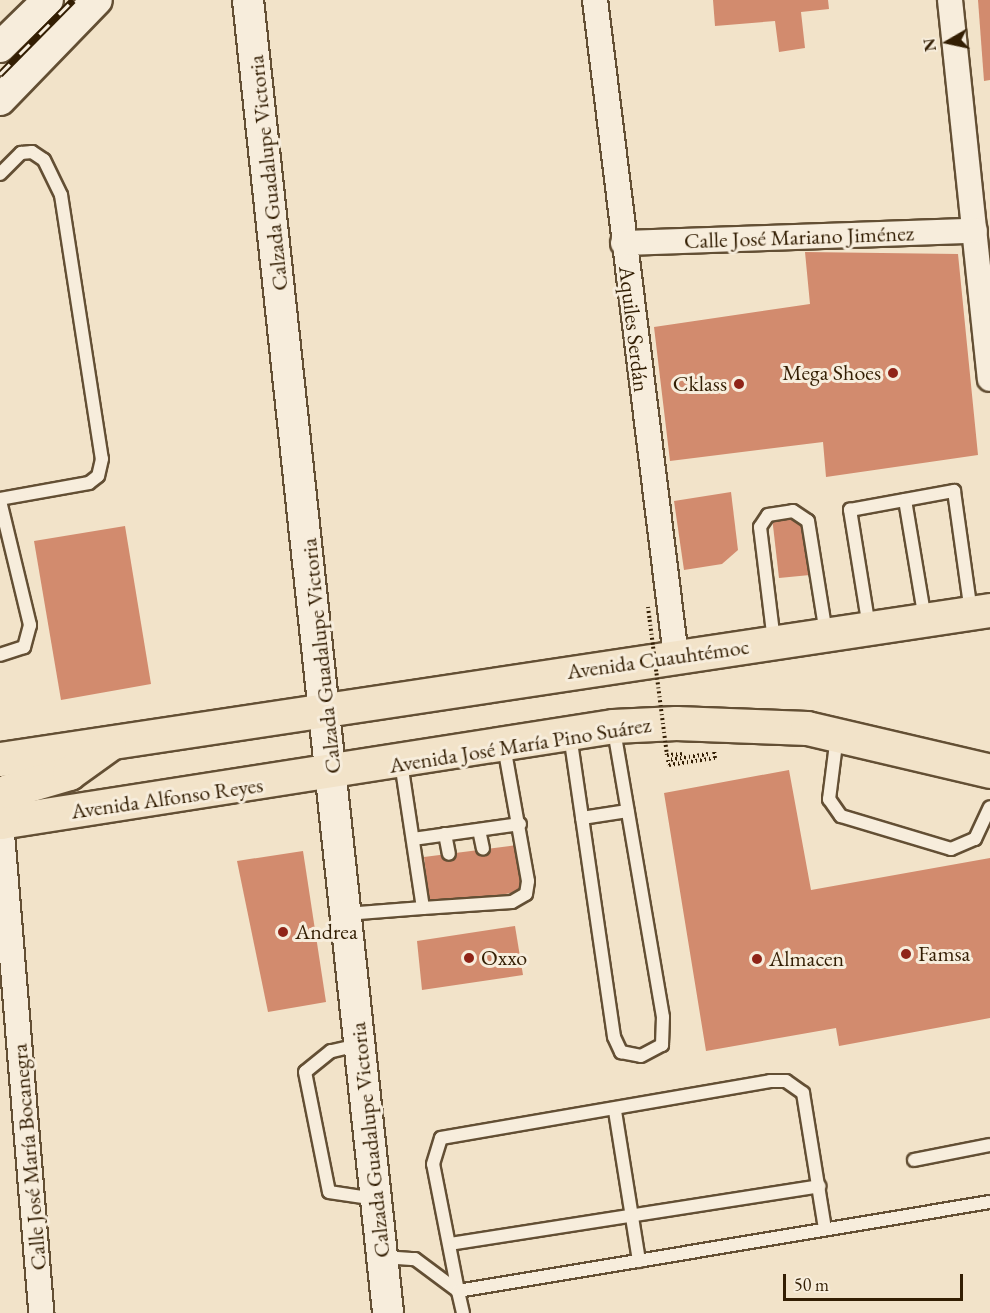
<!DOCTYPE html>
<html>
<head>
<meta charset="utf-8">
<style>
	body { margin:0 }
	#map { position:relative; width:990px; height:1313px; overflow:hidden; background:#f2e3c9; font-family:"EB Garamond",serif }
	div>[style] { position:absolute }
	.building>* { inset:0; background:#d28b6e }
	.path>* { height:4px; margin-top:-2px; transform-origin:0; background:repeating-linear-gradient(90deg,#331e03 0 1.5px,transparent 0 4.5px) }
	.roads { filter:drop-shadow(2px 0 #634f34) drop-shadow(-2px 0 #634f34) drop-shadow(0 2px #634f34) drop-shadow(0 -2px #634f34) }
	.service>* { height:12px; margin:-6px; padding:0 6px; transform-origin:6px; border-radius:6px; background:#f7eddc }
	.minor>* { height:24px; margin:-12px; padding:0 12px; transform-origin:12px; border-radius:12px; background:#f7eddc }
	.tertiary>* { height:30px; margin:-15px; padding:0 15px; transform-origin:15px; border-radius:15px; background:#f7eddc }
	.trunk>* { height:33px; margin:-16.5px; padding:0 16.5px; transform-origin:16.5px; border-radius:16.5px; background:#f2e3c9 }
	.rail>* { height:7px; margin-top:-3.5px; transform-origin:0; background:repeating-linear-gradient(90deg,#f7eddc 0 14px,#331e03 0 28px); box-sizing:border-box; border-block:2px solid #331e03 }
	.path-bridge>* { height:4px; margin-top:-2px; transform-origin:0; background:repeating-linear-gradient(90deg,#331e03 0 1.5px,transparent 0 4.5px) }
	.dots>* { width:16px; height:16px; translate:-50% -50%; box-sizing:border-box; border:3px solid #f7eddc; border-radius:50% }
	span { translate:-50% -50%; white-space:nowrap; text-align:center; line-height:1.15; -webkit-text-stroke:6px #f7eddc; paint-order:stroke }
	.street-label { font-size:22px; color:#331e03 }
	.poi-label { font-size:22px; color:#331e03 }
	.right { translate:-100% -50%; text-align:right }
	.left { translate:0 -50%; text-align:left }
	.north { position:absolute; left:918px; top:12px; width:60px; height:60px; -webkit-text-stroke:4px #f7eddc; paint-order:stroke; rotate:261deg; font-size:16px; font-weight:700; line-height:24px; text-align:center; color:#331e03 }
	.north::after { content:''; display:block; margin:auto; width:21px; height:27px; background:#331e03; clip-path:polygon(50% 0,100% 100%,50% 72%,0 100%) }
	.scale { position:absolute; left:783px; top:1274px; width:180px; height:27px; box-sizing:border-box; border:3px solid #331e03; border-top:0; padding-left:8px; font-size:18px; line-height:21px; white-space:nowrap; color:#331e03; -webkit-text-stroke:4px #f7eddc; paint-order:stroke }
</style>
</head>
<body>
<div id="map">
	<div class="building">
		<div style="clip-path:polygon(713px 0,828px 0,829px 9px,801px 12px,805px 48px,779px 52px,775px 21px,715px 26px)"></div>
		<div style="clip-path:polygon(978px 0,990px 0,990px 80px,984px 81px)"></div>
		<div style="clip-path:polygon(805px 252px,958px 254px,978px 455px,826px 477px,823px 442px,670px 461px,654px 327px,810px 304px)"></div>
		<div style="clip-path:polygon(731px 492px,738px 550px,722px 564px,684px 570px,674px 501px)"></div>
		<div style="clip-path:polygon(802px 515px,810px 575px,779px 578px,772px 517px)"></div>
		<div style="clip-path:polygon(125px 526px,151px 684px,61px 700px,34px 541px)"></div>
		<div style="clip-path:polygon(789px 770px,811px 890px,990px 858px,990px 1018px,839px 1046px,836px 1028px,706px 1051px,664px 793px)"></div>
		<div style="clip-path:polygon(517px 845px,524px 891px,430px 906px,424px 857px)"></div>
		<div style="clip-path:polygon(303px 851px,326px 1002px,268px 1012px,237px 861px)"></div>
		<div style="clip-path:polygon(515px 926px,523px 975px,422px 990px,417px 941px)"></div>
	</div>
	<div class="path">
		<div style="left:708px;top:754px;width:40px;rotate:171.5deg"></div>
		<div style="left:668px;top:760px;width:5px;rotate:79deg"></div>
		<div style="left:669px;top:765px;width:47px;rotate:-8.7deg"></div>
		<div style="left:715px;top:758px;width:8px;rotate:-97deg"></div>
		<div style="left:667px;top:755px;width:18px;rotate:-3deg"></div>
	</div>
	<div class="roads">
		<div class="service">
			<div style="left:0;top:174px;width:30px;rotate:-45deg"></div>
			<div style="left:21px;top:153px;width:11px;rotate:-5deg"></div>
			<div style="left:32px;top:152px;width:14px;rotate:34deg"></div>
			<div style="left:44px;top:160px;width:39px;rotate:64deg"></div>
			<div style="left:61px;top:195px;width:267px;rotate:81.2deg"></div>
			<div style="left:102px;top:459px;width:17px;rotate:103deg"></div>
			<div style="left:98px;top:476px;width:11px;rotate:142deg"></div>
			<div style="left:89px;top:483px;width:90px;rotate:169.8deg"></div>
			<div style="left:905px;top:500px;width:121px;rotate:80.5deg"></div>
			<div style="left:0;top:501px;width:128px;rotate:76.4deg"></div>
			<div style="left:30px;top:625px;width:23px;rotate:105deg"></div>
			<div style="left:24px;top:647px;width:25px;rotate:162deg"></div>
			<div style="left:869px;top:627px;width:119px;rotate:-99.2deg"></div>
			<div style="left:850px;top:510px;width:106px;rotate:-10.4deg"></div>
			<div style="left:954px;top:491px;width:122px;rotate:82deg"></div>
			<div style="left:774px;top:641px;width:115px;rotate:-97deg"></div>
			<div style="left:760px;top:527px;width:14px;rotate:-56deg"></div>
			<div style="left:768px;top:515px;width:25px;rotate:-9deg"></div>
			<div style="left:793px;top:511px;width:18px;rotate:34deg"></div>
			<div style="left:808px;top:521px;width:114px;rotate:80.9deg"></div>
			<div style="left:570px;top:735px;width:305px;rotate:81.7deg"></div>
			<div style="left:614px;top:1037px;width:17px;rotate:65deg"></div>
			<div style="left:621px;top:1052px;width:20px;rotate:11deg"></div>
			<div style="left:641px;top:1056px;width:24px;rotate:-28deg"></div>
			<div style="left:662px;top:1045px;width:28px;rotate:-88deg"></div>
			<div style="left:663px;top:1017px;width:295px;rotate:-99.7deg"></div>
			<div style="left:837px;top:736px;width:64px;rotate:97.2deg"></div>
			<div style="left:829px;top:799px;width:21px;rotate:55deg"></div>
			<div style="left:841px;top:816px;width:115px;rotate:16.7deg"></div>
			<div style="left:951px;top:849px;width:26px;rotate:-23deg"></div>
			<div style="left:975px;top:839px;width:35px;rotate:-65deg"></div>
			<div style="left:582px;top:818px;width:46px;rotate:-8.8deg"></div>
			<div style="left:479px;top:830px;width:19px;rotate:78deg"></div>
			<div style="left:445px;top:834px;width:20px;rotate:79deg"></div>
			<div style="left:413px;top:839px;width:108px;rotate:-8deg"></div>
			<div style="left:423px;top:908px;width:89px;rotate:-3.9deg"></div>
			<div style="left:512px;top:902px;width:16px;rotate:-30deg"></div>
			<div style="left:526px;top:894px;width:13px;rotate:-81deg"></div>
			<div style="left:528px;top:881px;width:137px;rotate:-100.1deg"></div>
			<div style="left:346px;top:914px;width:77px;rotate:-4.5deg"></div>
			<div style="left:423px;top:908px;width:148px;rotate:-98.6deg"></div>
			<div style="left:358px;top:1045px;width:28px;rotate:167deg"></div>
			<div style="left:331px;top:1051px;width:33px;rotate:141deg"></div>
			<div style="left:305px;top:1072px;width:122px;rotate:78.7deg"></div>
			<div style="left:329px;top:1192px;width:48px;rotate:8.5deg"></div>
			<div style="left:615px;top:1111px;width:152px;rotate:80.9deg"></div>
			<div style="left:914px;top:1160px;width:77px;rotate:-11.2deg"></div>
			<div style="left:450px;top:1244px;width:374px;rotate:-8.9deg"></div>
			<div style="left:383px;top:1257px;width:32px;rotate:4deg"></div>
			<div style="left:415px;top:1259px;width:54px;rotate:36.7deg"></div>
			<div style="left:458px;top:1291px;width:129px;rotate:-101.1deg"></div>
			<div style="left:433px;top:1164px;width:27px;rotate:-73deg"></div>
			<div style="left:441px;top:1138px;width:334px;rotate:-9.8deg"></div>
			<div style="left:770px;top:1081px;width:16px"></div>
			<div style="left:786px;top:1081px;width:21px;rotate:35deg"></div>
			<div style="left:803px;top:1093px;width:138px;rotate:80.8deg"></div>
			<div style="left:463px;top:1313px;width:23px;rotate:-103deg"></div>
			<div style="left:458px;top:1291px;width:539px;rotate:-9.5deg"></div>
		</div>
		<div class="minor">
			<div style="left:595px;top:0;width:662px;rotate:82.97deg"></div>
			<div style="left:950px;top:0;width:381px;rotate:84deg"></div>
			<div style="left:623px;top:243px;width:352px;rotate:-2deg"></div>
			<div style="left:1px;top:822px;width:493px;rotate:85.3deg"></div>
		</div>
		<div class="tertiary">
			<div style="left:248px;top:0;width:1320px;rotate:83.91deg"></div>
			<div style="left:0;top:47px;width:67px;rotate:-44.4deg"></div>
			<div style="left:0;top:100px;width:139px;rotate:-45.9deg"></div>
		</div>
		<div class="trunk">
			<div style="left:0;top:759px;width:1001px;rotate:-8.56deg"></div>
			<div style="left:0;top:822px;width:620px;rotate:-8.9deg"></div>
			<div style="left:613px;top:726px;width:63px;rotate:-2.7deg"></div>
			<div style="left:676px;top:723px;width:131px;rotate:2.2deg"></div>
			<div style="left:807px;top:728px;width:188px;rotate:13.2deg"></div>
			<div style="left:1px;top:822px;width:32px;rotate:-77deg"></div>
			<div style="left:8px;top:791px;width:64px;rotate:-16.4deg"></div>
			<div style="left:69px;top:773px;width:49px;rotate:-35.9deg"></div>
		</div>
	</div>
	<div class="rail">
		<div style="left:0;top:74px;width:104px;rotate:-45.4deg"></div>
	</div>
	<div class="path-bridge">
		<div style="left:648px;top:607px;width:149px;rotate:82.7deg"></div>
	</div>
	<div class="dots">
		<div style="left:893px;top:373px;background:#8f2418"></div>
		<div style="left:739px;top:384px;background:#8f2418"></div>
		<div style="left:283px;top:932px;background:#8f2418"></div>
		<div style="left:906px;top:954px;background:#8f2418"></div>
		<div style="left:469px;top:958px;background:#8f2418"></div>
		<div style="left:757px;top:959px;background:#8f2418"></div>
	</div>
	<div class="street-label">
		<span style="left:268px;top:173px;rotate:-96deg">Calzada Guadalupe Victoria</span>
		<span style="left:799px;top:237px;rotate:-2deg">Calle José Mariano Jiménez</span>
		<span style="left:634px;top:329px;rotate:83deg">Aquiles Serdán</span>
		<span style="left:321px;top:656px;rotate:-96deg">Calzada Guadalupe Victoria</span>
		<span style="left:658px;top:659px;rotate:-8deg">Avenida Cuauhtémoc</span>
		<span style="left:520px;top:745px;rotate:-9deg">Avenida José María Pino Suárez</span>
		<span style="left:167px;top:798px;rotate:-8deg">Avenida Alfonso Reyes</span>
		<span style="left:370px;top:1140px;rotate:-96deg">Calzada Guadalupe Victoria</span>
		<span style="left:29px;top:1157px;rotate:-95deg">Calle José María Bocanegra</span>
	</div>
	<div class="poi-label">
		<span class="right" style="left:881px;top:373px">Mega Shoes</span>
		<span class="right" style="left:727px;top:384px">Cklass</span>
		<span class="left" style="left:295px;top:932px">Andrea</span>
		<span class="left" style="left:918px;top:954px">Famsa</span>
		<span class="left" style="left:481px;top:958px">Oxxo</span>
		<span class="left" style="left:769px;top:959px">Almacen</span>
	</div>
	<div class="north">N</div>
	<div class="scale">50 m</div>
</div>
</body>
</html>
